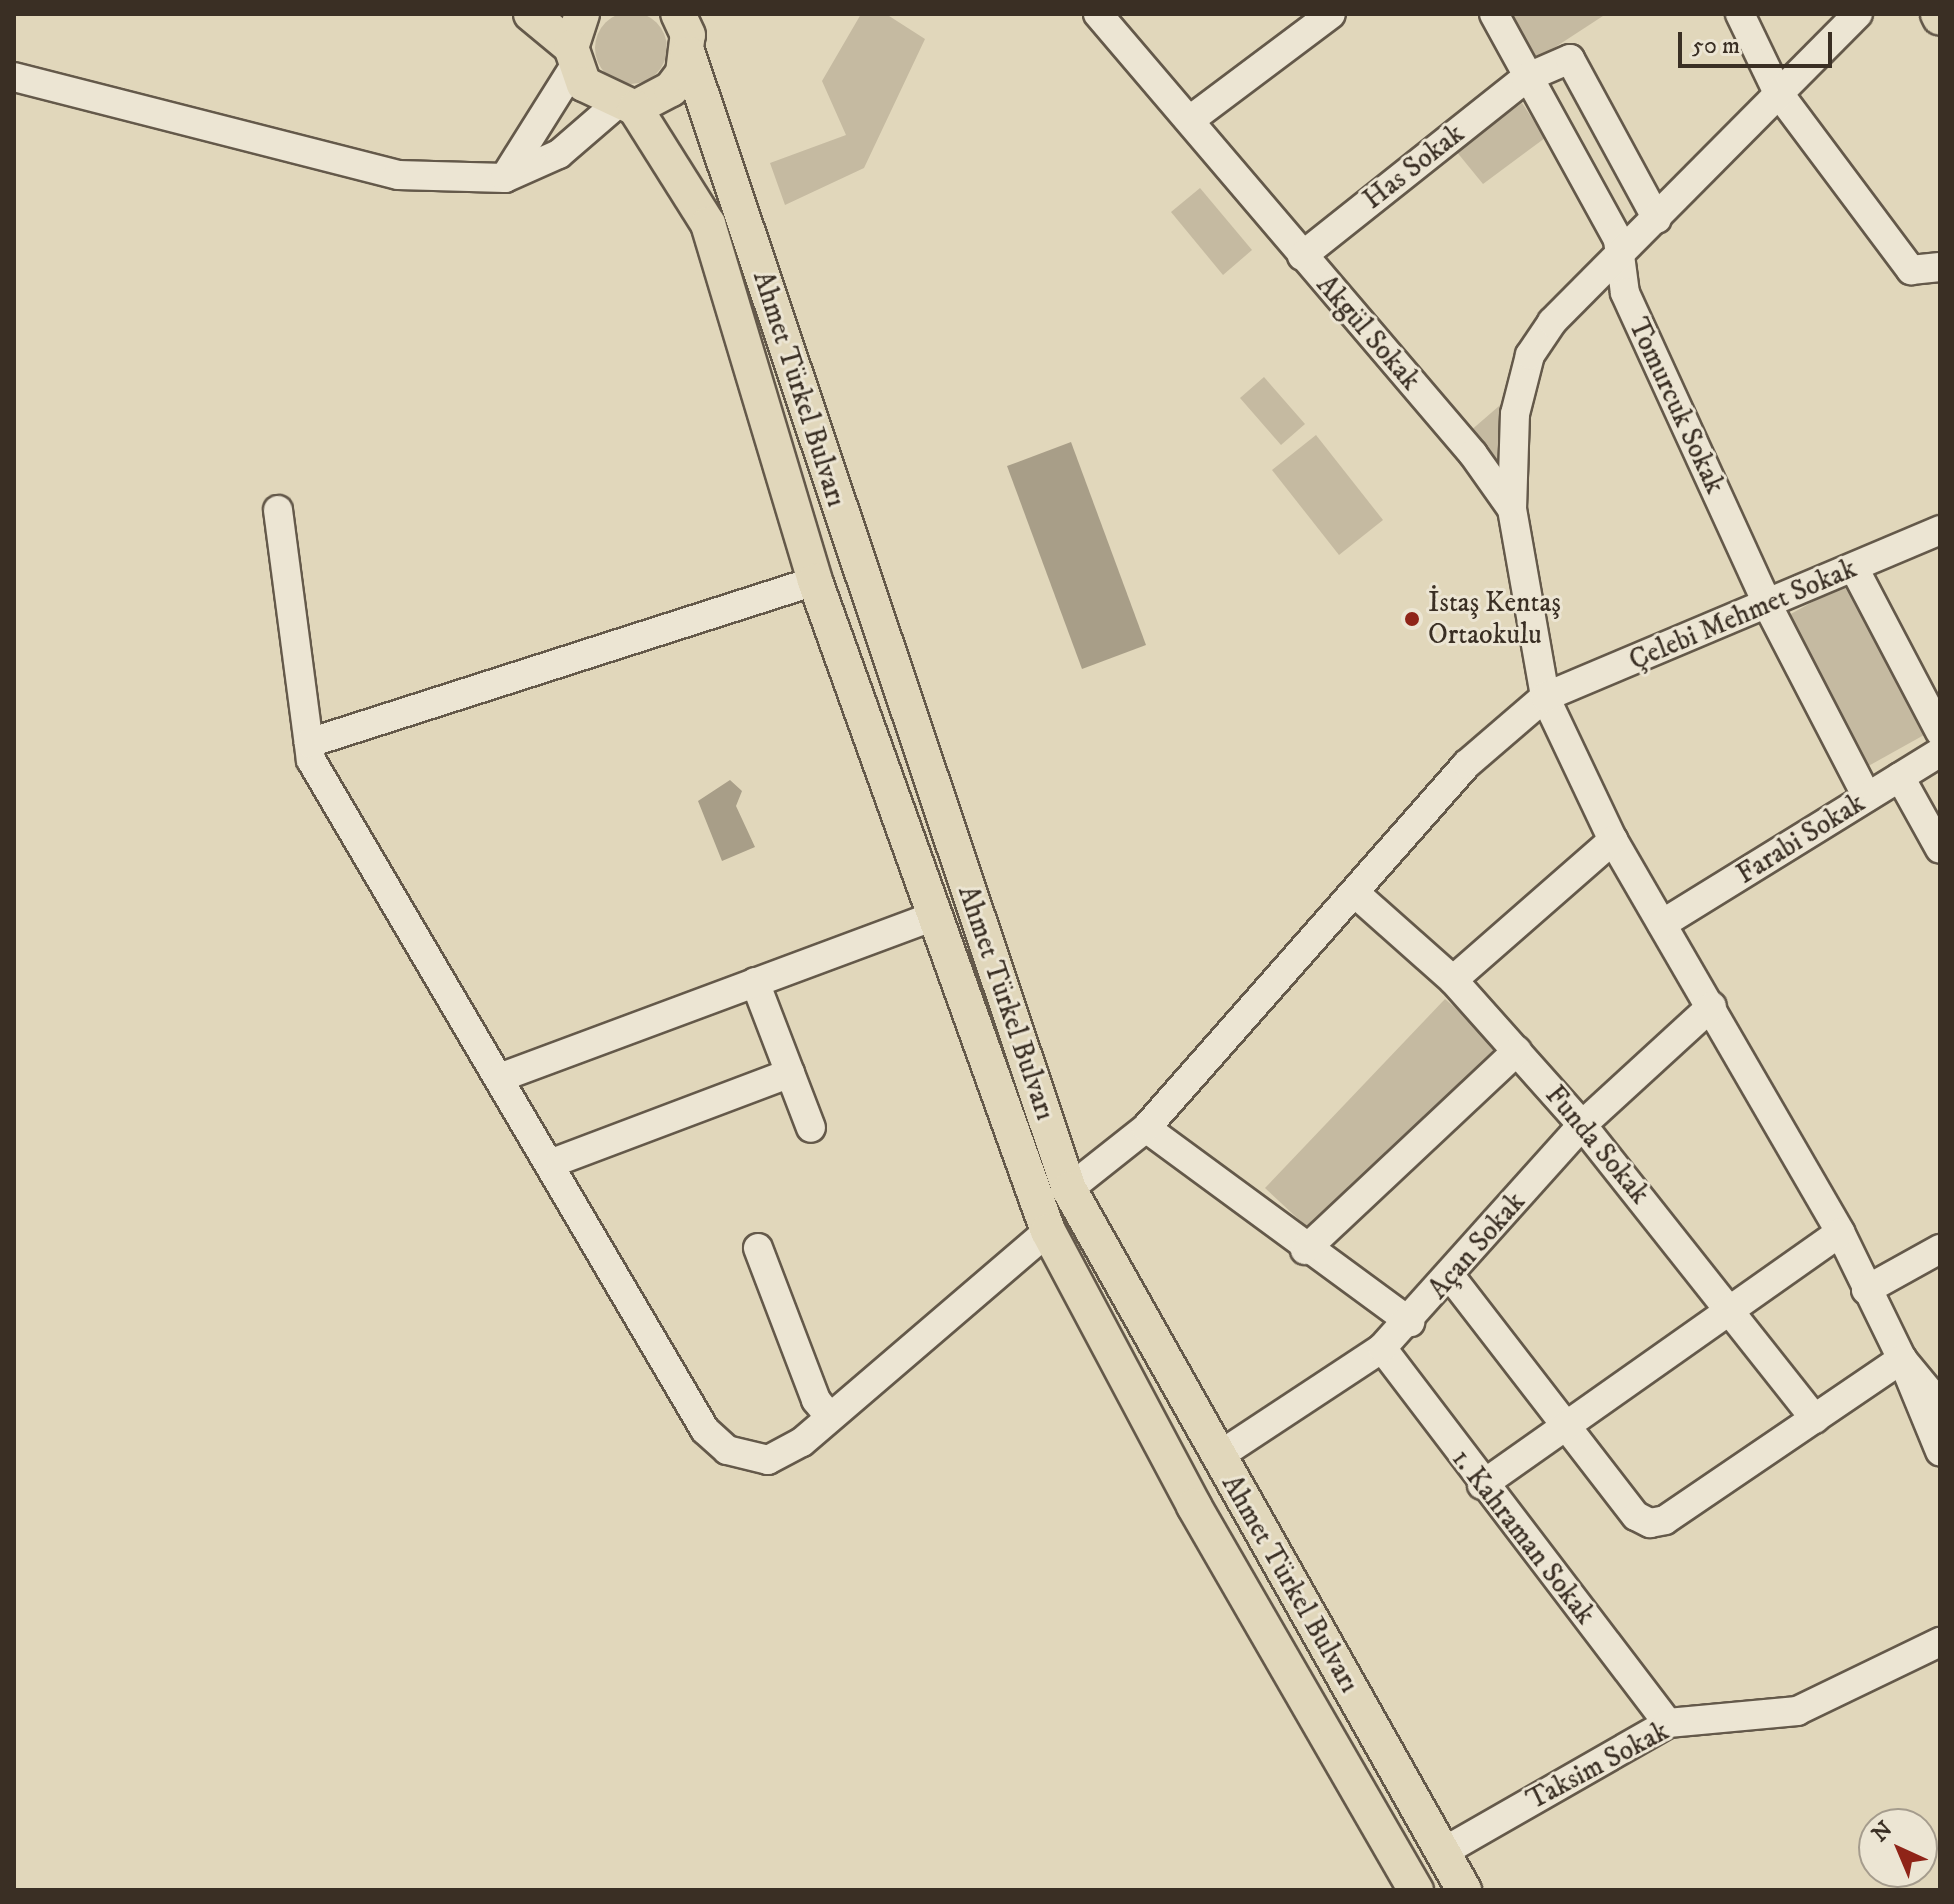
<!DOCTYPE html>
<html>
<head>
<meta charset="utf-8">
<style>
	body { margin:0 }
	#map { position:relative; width:1954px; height:1904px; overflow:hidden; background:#e1d7bb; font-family:"IM FELL DW Pica",serif }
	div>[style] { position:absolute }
	.green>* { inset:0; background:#c5baa1 }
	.round { border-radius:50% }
	.water>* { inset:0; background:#a89e88 }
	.roads { filter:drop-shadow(2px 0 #64594a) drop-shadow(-2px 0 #64594a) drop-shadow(0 2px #64594a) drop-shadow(0 -2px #64594a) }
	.minor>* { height:28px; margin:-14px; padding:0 14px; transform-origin:14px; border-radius:14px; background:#ece5d3 }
	.major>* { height:34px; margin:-17px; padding:0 17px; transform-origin:17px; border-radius:17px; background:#e1d7bb }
	.dots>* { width:22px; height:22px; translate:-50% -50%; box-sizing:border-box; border:4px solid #ece5d3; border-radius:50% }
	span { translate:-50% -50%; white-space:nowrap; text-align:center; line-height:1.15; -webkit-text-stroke:6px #ece5d3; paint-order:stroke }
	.street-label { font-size:28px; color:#3a2f24 }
	.poi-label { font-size:28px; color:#3a2f24 }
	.left { translate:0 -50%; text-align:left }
	.frame { position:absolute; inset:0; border:16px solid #3a2f24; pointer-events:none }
	.north { position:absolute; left:1858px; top:1808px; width:80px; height:80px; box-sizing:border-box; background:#ece5d3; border:2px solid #a59c8d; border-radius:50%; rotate:316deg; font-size:22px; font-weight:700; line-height:32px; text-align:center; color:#3a2f24 }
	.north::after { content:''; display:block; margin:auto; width:28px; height:36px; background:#8f2418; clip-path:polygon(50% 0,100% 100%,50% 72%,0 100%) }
	.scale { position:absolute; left:1678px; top:32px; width:154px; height:36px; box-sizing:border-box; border:4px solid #3a2f24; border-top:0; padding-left:10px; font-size:24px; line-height:28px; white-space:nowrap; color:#3a2f24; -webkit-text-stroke:6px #ece5d3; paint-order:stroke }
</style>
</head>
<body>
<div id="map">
	<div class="green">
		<div class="round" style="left:595px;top:12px;width:72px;height:72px"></div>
		<div style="clip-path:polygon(861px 14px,886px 14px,925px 39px,864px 168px,785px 205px,770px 163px,846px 135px,822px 81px)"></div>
		<div style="clip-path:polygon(1512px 14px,1606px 14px,1537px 59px)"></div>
		<div style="clip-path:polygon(1522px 103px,1545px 138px,1483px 184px,1456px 151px)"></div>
		<div style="clip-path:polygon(1200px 188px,1252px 250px,1223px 275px,1171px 212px)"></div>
		<div style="clip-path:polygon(1264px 377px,1305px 424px,1281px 445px,1240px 398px)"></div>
		<div style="clip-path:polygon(1506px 400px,1505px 476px,1469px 432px)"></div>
		<div style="clip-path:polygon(1316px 435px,1383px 520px,1339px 555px,1272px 470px)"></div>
		<div style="clip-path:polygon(1850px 581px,1933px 730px,1863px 769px,1780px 620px)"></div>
		<div style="clip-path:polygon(1445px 999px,1503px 1049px,1310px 1230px,1265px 1188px)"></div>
	</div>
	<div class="water">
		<div style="clip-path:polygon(1071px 442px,1146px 645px,1082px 669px,1007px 466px)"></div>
		<div style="clip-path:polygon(730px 780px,742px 791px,736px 806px,755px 847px,722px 861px,698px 801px)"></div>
	</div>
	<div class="roads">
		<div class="minor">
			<div style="left:1098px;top:14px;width:578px;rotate:49.56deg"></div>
			<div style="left:1473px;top:454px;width:67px;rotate:54.7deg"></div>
			<div style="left:1512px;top:509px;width:191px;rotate:80deg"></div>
			<div style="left:1545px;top:697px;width:158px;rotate:64.6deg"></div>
			<div style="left:1613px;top:840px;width:453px;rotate:59.9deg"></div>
			<div style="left:1840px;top:1232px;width:141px;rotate:64deg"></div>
			<div style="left:1902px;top:1359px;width:60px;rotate:50.4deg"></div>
			<div style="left:1494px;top:14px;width:258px;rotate:61.2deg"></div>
			<div style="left:1618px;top:240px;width:53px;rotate:82.5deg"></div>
			<div style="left:1625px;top:293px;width:344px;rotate:65.4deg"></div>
			<div style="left:1768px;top:606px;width:215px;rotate:62.6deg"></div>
			<div style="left:1740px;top:14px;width:85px;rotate:64.3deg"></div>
			<div style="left:1777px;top:91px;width:224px;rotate:53.2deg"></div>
			<div style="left:1911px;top:270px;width:29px;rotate:-6deg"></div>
			<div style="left:14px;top:77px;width:396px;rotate:14.3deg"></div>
			<div style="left:398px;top:175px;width:107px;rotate:1.6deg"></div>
			<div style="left:505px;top:178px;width:59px;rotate:-24deg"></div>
			<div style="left:559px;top:154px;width:77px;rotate:-40.8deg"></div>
			<div style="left:1190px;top:120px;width:176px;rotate:-36.9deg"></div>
			<div style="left:505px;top:177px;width:130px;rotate:-57.9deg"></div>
			<div style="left:1302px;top:256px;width:286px;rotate:-38.5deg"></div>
			<div style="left:1526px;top:78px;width:48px;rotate:-23.4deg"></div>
			<div style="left:1570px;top:59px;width:182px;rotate:61.5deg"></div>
			<div style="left:1512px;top:509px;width:95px;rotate:-88.2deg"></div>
			<div style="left:1515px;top:414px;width:61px;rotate:-75.7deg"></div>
			<div style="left:1530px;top:355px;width:40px;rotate:-56deg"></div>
			<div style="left:1552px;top:322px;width:434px;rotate:-45.2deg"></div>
			<div style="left:278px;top:510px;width:252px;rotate:82.5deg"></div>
			<div style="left:311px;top:760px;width:777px;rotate:59.54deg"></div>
			<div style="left:705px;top:1430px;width:30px;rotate:42deg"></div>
			<div style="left:727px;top:1450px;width:42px;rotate:13.7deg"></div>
			<div style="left:768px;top:1460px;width:38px;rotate:-28deg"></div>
			<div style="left:802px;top:1442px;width:324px;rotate:-40.6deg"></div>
			<div style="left:1854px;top:568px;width:185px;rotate:62.3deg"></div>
			<div style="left:309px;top:743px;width:531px;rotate:-17.75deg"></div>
			<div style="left:1900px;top:777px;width:82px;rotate:60.9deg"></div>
			<div style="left:1355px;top:893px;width:131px;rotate:41.6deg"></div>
			<div style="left:1453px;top:980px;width:194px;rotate:48.3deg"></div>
			<div style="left:1582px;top:1125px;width:375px;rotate:51.6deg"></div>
			<div style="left:1662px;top:924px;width:327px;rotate:-31.7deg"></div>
			<div style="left:1453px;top:980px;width:213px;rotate:-41.2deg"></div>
			<div style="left:755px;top:982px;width:156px;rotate:69deg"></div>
			<div style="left:499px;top:1078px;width:467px;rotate:-20.4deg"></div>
			<div style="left:1146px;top:1128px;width:328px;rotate:36.3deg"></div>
			<div style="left:560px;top:1160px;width:246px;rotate:-20.7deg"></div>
			<div style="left:1069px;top:1189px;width:98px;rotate:-38.4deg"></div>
			<div style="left:1146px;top:1128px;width:485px;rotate:-48.6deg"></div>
			<div style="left:1467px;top:764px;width:103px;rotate:-40.7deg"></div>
			<div style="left:1545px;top:697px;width:429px;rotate:-22.9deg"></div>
			<div style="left:758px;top:1248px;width:163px;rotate:69.1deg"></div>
			<div style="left:816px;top:1400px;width:22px;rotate:51deg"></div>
			<div style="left:1305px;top:1250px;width:291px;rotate:-43.2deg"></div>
			<div style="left:1451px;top:1277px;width:302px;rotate:52.3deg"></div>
			<div style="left:1636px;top:1516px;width:16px;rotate:27deg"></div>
			<div style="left:1650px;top:1523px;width:15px;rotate:-11deg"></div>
			<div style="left:1665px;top:1520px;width:287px;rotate:-34.2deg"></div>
			<div style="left:1902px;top:1359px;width:100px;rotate:67.6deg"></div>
			<div style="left:1866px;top:1290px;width:85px;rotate:-29deg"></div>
			<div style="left:1382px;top:1348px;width:472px;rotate:52.7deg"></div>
			<div style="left:1217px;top:1457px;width:198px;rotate:-33.4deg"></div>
			<div style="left:1382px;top:1348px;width:300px;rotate:-48.1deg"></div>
			<div style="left:1582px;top:1125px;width:176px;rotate:-42.5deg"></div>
			<div style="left:1482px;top:1485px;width:438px;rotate:-35.2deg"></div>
			<div style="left:1443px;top:1852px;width:259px;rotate:-29.8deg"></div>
			<div style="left:1668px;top:1723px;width:130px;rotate:-5.3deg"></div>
			<div style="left:1797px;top:1711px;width:159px;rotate:-25.8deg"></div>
		</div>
		<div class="major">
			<div style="left:531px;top:14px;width:52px;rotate:39.5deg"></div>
			<div style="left:582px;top:14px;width:35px;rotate:108deg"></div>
			<div style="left:571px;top:47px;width:39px;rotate:71deg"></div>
			<div style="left:584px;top:84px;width:56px;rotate:25.2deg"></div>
			<div style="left:635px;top:108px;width:41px;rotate:-27.8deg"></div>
			<div style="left:671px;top:89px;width:20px;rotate:-53deg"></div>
			<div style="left:683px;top:73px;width:38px;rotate:-83deg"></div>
			<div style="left:688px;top:35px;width:23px;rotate:-115deg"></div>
			<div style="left:1938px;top:14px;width:4px;rotate:63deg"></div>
			<div style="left:688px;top:54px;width:1197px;rotate:71.44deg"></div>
			<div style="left:1069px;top:1189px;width:805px;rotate:60.6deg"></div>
			<div style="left:635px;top:108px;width:137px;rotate:57.8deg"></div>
			<div style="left:708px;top:224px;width:373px;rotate:73.3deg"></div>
			<div style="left:815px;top:581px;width:690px;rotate:70.28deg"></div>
			<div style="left:1048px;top:1231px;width:311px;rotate:62deg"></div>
			<div style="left:1194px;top:1506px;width:444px;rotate:60deg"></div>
		</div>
	</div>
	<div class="dots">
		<div style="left:1412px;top:619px;background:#8f2418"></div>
	</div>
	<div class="street-label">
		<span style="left:1414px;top:167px;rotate:-38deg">Has Sokak</span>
		<span style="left:1368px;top:333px;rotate:49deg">Akgül Sokak</span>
		<span style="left:799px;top:389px;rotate:72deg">Ahmet Türkel Bulvarı</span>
		<span style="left:1676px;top:406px;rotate:65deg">Tomurcuk Sokak</span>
		<span style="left:1743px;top:615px;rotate:-23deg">Çelebi Mehmet Sokak</span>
		<span style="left:1801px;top:839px;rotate:-32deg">Farabi Sokak</span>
		<span style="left:1006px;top:1003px;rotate:71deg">Ahmet Türkel Bulvarı</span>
		<span style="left:1597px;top:1145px;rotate:50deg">Funda Sokak</span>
		<span style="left:1477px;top:1246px;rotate:-49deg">Açan Sokak</span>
		<span style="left:1523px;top:1537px;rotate:52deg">1. Kahraman Sokak</span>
		<span style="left:1290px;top:1584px;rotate:60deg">Ahmet Türkel Bulvarı</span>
		<span style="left:1598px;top:1766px;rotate:-28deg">Taksim Sokak</span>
	</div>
	<div class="poi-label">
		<span class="left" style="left:1428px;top:619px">İstaş Kentaş<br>Ortaokulu</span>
	</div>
	<div class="frame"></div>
	<div class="north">N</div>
	<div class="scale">50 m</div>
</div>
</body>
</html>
